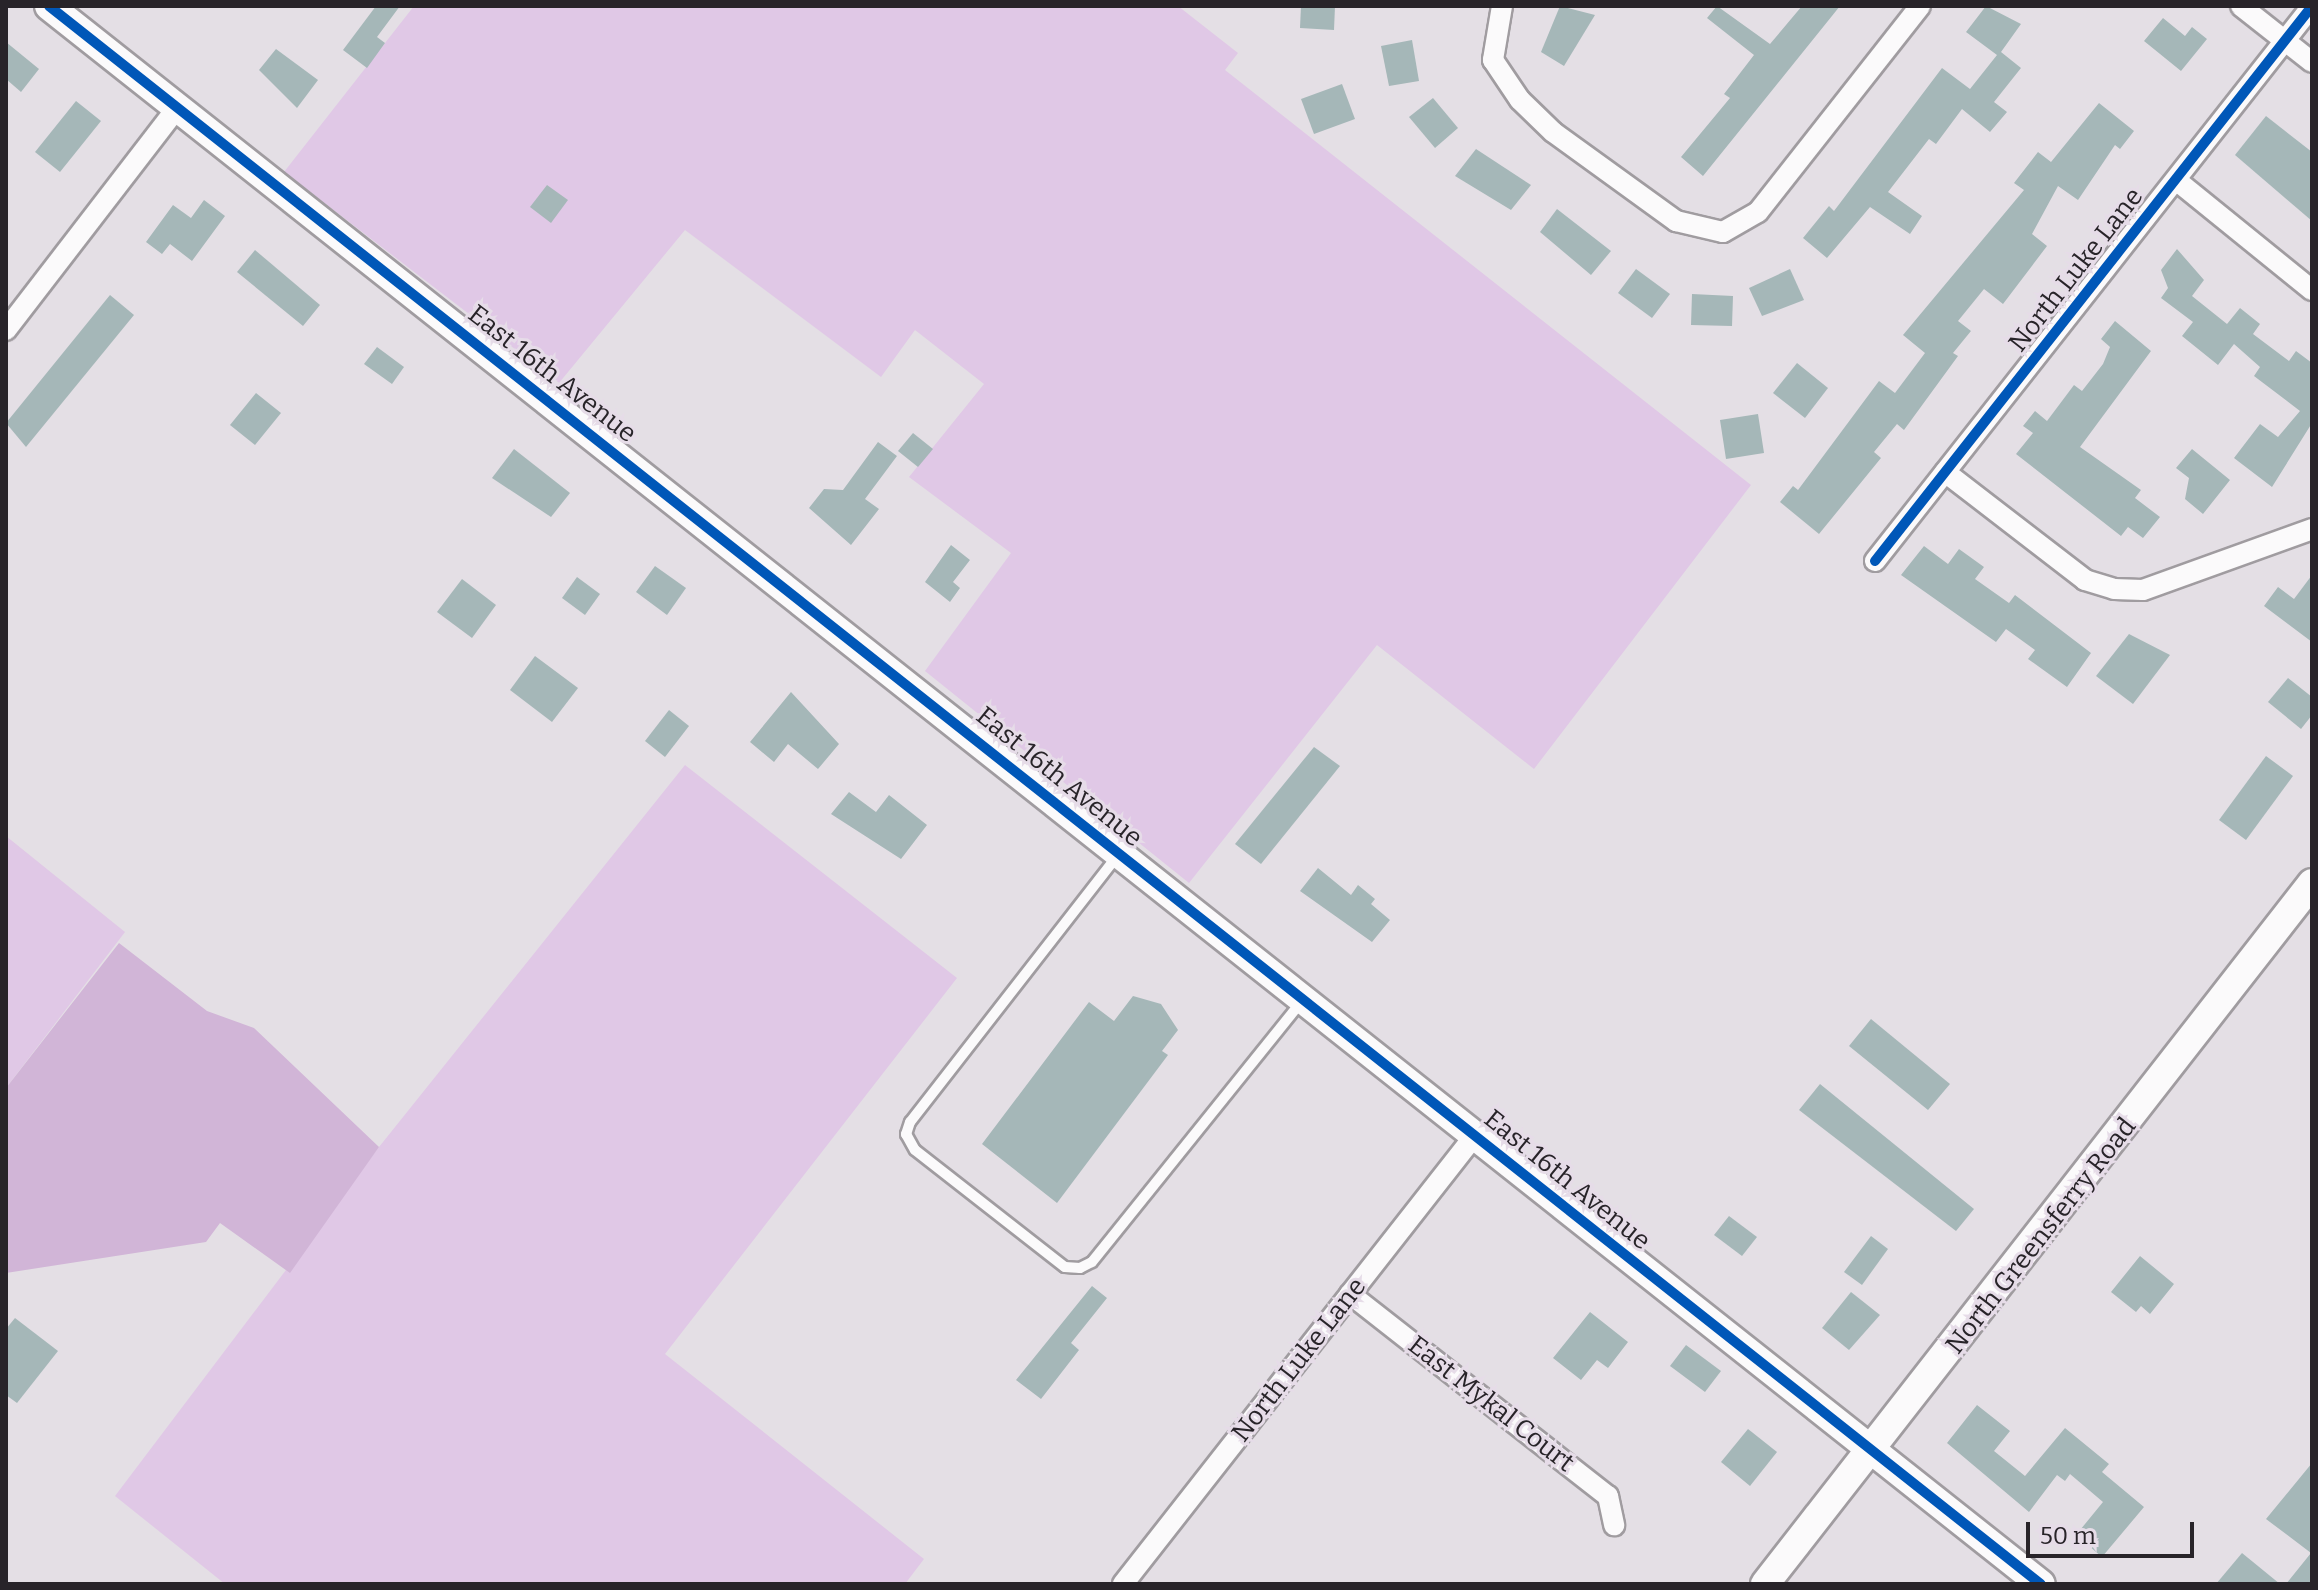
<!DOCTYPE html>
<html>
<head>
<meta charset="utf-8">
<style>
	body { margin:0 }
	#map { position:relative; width:2318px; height:1590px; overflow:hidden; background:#e4dfe5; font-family:Bitter,serif }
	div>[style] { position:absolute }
	.green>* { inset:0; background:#e0c8e6 }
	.forest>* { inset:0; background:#d1b5d7 }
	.building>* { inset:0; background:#a5b7b8 }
	.roads { filter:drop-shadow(2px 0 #a09ca0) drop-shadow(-2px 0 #a09ca0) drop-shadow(0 2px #a09ca0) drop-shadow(0 -2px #a09ca0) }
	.lane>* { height:10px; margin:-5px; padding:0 5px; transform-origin:5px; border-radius:5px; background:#fbfafb }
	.street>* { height:20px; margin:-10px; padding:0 10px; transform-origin:10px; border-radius:10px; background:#fbfafb }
	.secondary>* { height:28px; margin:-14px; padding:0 14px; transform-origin:14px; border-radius:14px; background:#fbfafb }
	.cycleway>* { height:10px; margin:-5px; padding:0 5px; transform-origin:5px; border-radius:5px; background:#0057b8 }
	span { translate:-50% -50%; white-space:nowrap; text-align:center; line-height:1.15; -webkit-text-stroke:6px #e6dce8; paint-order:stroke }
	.street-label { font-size:26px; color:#282429 }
	.frame { position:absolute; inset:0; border:8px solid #282429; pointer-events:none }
	.scale { position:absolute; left:2026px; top:1522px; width:168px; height:36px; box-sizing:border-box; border:4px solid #282429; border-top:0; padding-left:10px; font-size:24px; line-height:28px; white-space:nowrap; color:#282429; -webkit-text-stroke:6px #e6dce8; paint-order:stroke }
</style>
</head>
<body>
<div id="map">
	<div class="green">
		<div style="clip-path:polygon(414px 6px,1178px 6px,1238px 53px,1225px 70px,1751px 485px,1534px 769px,1377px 645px,1189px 883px,925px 671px,1011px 553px,909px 477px,984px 384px,915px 330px,881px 377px,685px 230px,559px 383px,284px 172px)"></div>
		<div style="clip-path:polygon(685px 765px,957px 978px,665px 1354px,924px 1559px,905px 1584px,225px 1584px,115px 1496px,379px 1147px)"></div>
		<div style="clip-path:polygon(6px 836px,125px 932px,6px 1088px)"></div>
	</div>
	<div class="forest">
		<div style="clip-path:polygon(119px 943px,207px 1011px,254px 1028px,379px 1147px,290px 1273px,220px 1223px,206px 1242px,6px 1273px,6px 1088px)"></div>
	</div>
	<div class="building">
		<div style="clip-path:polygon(376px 6px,400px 6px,377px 37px,385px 43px,367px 68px,343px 50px)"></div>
		<div style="clip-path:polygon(1301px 6px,1335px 6px,1334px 30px,1300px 28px)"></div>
		<div style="clip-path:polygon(1560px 6px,1595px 15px,1564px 66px,1541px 52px)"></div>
		<div style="clip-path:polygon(1717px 6px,1770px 44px,1802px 6px,1840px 6px,1703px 176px,1681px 157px,1730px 98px,1724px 94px,1754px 55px,1707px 18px)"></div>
		<div style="clip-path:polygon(1986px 6px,2021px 24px,2001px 52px,2021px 68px,1994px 102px,2007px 112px,1990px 132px,1962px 109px,1936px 144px,1929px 139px,1888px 192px,1922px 216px,1910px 234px,1870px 207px,1827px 258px,1803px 238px,1829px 206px,1834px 211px,1942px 68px,1970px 89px,1997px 55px,1966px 32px)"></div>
		<div style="clip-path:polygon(2163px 18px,2185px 36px,2192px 27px,2207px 39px,2181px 71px,2144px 41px)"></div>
		<div style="clip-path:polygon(1412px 40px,1419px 81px,1389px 86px,1381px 46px)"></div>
		<div style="clip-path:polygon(6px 42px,39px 69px,21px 92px,6px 79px)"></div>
		<div style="clip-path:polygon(276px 49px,318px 80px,297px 108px,259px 70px)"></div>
		<div style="clip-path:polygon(1342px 84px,1355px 119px,1314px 134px,1301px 99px)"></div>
		<div style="clip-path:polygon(1433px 98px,1458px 128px,1435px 148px,1409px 117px)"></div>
		<div style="clip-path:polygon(76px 101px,101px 121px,60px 172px,35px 152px)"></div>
		<div style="clip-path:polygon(2099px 103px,2134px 131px,2120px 149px,2115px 145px,2078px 200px,2058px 186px,2032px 234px,2047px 246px,2003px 304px,1984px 289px,1958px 321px,1971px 331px,1953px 353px,1958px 356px,1904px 430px,1897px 424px,1874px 452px,1881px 458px,1819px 534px,1780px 502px,1793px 486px,1798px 490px,1879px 381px,1895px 393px,1925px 353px,1903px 335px,2024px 190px,2014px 183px,2038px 152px,2051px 162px)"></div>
		<div style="clip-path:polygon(2266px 116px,2312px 152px,2312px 221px,2235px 155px)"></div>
		<div style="clip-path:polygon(1476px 149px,1531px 185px,1511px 210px,1455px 176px)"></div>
		<div style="clip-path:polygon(547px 185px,568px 200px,551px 223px,530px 207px)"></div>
		<div style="clip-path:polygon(204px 200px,225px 216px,192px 261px,170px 244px,162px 254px,146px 242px,173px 205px,191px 218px)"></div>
		<div style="clip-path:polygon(1557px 209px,1611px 251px,1591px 275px,1540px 232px)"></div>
		<div style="clip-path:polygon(2177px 249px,2204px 280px,2192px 296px,2227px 324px,2240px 308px,2260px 324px,2253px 334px,2289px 361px,2296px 351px,2312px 363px,2312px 423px,2272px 487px,2234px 458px,2260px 424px,2278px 437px,2300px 411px,2254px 376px,2260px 367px,2234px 344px,2218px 365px,2182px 336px,2193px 322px,2161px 298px,2168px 288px,2161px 270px)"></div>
		<div style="clip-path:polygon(255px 250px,320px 305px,303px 326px,237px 272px)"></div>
		<div style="clip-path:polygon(1636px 269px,1670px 294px,1652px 318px,1618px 293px)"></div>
		<div style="clip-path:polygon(1790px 269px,1804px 300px,1762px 316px,1749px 288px)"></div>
		<div style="clip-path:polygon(1692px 294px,1733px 296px,1732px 326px,1691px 325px)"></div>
		<div style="clip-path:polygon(110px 295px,134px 315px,26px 447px,6px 423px)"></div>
		<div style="clip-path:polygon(2115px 321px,2151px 351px,2080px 447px,2141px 490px,2135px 498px,2160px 517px,2143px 538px,2128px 527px,2121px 536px,2016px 454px,2033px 433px,2023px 426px,2035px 411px,2047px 421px,2074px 385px,2082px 391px,2103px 364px,2110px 347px,2101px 339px)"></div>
		<div style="clip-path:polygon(377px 347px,404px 367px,392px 384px,364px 364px)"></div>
		<div style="clip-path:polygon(1797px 363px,1828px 388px,1805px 418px,1773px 393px)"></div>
		<div style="clip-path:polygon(256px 393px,281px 413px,255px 445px,230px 425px)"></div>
		<div style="clip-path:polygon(1758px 414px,1764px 453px,1726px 459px,1720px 420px)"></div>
		<div style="clip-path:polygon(913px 433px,933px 449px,918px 467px,898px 451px)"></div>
		<div style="clip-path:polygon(878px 442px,897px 456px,865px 499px,879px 509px,851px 545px,809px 508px,824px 489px,843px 490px)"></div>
		<div style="clip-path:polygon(514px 449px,570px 493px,551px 517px,492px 478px)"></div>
		<div style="clip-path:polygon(2192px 449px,2230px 480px,2203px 514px,2185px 499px,2189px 478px,2176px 468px)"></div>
		<div style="clip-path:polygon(951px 545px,970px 560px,953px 582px,960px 588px,950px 602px,925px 582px)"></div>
		<div style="clip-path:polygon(1924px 546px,1948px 564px,1959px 549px,1984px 567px,1975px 579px,2009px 603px,2015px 595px,2091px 653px,2067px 687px,2028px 659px,2035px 650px,2006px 629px,1996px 642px,1901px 575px)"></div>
		<div style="clip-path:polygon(655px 566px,686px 588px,667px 615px,636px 592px)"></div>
		<div style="clip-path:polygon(2312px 575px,2312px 642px,2264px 606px,2278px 587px,2294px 599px)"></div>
		<div style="clip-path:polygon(577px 577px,600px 594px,585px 615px,562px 598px)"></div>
		<div style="clip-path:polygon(462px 579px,496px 605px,472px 638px,437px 612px)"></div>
		<div style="clip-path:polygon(2129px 634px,2170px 655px,2133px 704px,2096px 676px)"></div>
		<div style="clip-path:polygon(535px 656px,578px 688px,552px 722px,510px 690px)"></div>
		<div style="clip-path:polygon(2288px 678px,2312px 697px,2312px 715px,2301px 729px,2268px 702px)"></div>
		<div style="clip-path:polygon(791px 692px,839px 744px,818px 769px,788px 744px,774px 762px,750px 742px)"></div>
		<div style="clip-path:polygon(669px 710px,689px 726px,665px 757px,645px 741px)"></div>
		<div style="clip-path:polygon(1314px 747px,1340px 766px,1261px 864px,1235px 844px)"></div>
		<div style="clip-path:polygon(2266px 756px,2293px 776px,2246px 840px,2219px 820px)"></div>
		<div style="clip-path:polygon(849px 792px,876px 812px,889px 795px,927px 825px,901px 859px,831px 814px)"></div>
		<div style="clip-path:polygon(1318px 868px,1351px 895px,1358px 885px,1375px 899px,1371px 904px,1390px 920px,1372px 942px,1300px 891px)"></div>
		<div style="clip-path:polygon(1133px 996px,1161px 1004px,1178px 1030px,1162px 1051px,1168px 1055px,1057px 1203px,982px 1144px,1089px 1002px,1114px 1021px)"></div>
		<div style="clip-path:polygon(1871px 1019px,1950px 1084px,1928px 1110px,1849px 1046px)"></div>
		<div style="clip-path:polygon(1820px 1084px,1974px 1209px,1956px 1231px,1799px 1110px)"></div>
		<div style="clip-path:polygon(1729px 1216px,1757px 1237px,1742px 1256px,1714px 1235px)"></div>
		<div style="clip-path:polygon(1871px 1236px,1888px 1249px,1862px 1285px,1844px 1272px)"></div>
		<div style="clip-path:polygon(2140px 1256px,2174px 1284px,2150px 1314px,2141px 1306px,2136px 1312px,2111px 1292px)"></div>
		<div style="clip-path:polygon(1092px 1286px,1107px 1298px,1071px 1343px,1079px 1350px,1041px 1399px,1016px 1380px)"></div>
		<div style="clip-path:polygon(1851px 1292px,1880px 1315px,1849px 1350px,1822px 1328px)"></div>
		<div style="clip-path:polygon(1590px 1312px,1628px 1342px,1608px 1368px,1597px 1360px,1581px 1380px,1553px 1358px)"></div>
		<div style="clip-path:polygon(15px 1318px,58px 1351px,17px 1403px,6px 1395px,6px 1329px)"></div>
		<div style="clip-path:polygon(1686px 1345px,1721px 1371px,1705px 1392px,1670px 1366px)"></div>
		<div style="clip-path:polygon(1977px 1405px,2010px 1431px,1994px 1451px,2025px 1476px,2065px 1428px,2109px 1464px,2102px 1472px,2144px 1507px,2102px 1557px,2076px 1535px,2103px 1502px,2070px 1474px,2065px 1481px,2057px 1475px,2029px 1512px,1947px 1443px)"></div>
		<div style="clip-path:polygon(1748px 1429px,1777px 1452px,1750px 1486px,1721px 1462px)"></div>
		<div style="clip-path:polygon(2312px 1463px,2312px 1584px,2286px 1584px,2311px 1553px,2266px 1519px)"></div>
		<div style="clip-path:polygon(2242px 1553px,2280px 1584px,2216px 1584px)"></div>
	</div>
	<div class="roads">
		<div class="lane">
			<div style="left:1118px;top:855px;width:338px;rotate:127.9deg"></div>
			<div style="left:910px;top:1122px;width:13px;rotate:108deg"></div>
			<div style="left:906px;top:1134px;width:18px;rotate:61deg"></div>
			<div style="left:915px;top:1150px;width:190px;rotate:38deg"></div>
			<div style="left:1065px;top:1267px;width:15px;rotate:4deg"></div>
			<div style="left:1080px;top:1268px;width:13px;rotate:-27deg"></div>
			<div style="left:1092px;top:1262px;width:335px;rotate:-51.2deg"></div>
		</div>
		<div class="street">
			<div style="left:1502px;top:6px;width:55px;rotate:99.5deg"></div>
			<div style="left:1493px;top:60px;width:48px;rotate:56deg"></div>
			<div style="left:1520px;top:100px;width:46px;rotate:44.1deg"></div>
			<div style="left:1553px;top:132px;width:152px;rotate:35.9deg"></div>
			<div style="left:1676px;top:221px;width:48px;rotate:13.2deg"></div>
			<div style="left:1723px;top:232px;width:40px;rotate:-29.7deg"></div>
			<div style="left:1758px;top:212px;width:262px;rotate:-51.8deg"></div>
			<div style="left:2241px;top:6px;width:90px;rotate:38.3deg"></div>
			<div style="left:2176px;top:180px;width:175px;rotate:39deg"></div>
			<div style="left:6px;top:330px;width:282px;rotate:-52.4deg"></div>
			<div style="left:1945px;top:472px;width:177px;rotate:37.6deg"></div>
			<div style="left:2085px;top:580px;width:30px;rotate:17deg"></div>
			<div style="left:2114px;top:589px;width:29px;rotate:2deg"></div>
			<div style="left:2143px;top:590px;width:180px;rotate:-19.8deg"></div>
			<div style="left:1875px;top:561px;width:706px;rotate:-51.78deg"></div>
			<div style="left:1350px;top:1294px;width:328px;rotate:38.1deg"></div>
			<div style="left:1608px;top:1496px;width:30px;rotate:78deg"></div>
			<div style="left:1123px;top:1584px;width:571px;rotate:-51.9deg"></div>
		</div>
		<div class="secondary">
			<div style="left:49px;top:6px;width:2541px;rotate:38.39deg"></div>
			<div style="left:1765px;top:1584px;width:889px;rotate:-52.03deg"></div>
		</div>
	</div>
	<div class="cycleway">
		<div style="left:49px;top:6px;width:2541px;rotate:38.39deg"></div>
		<div style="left:1875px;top:561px;width:706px;rotate:-51.78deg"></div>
	</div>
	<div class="street-label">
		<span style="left:2076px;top:270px;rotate:-52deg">North Luke Lane</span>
		<span style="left:552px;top:374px;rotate:38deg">East 16th Avenue</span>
		<span style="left:1059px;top:777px;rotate:39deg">East 16th Avenue</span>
		<span style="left:1567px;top:1180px;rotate:39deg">East 16th Avenue</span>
		<span style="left:2041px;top:1236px;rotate:-52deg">North Greensferry Road</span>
		<span style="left:1299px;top:1360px;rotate:-52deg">North Luke Lane</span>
		<span style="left:1491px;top:1404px;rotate:38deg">East Mykal Court</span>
	</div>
	<div class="frame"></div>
	<div class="scale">50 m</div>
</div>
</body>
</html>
